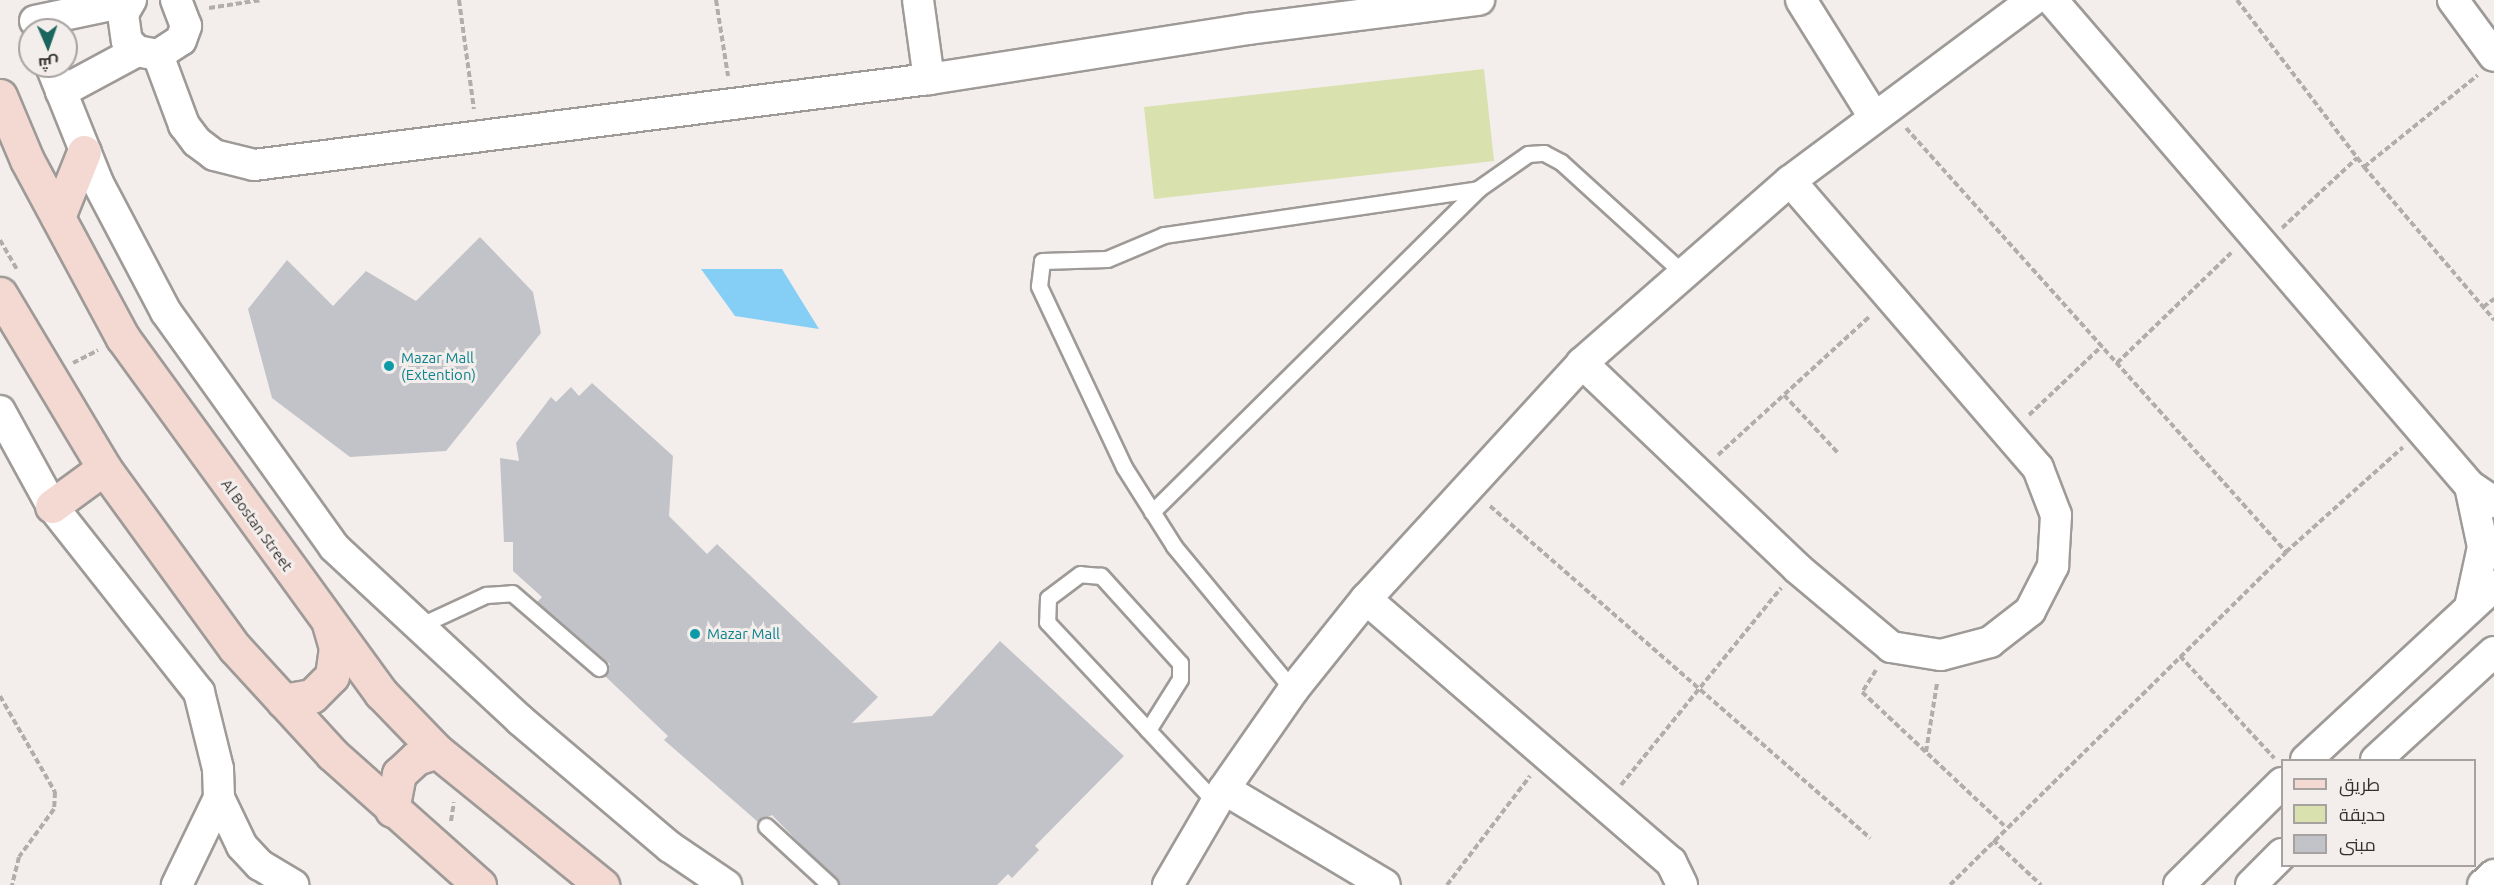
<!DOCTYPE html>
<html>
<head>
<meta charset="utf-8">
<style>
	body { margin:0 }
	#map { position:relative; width:2494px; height:885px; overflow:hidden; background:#f3eeeb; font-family:Ubuntu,Cairo,sans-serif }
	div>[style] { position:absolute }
	.green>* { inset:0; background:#d9e1af }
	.water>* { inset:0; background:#85cff7 }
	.building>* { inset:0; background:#c2c3c8 }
	.path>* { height:4px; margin-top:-2px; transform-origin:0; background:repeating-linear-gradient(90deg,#b1adab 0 6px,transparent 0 9px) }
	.roads { filter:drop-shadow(2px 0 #9e9a97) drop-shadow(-2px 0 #9e9a97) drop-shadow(0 2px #9e9a97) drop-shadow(0 -2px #9e9a97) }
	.lane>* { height:15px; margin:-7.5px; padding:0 7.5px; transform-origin:7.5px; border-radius:7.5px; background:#fff }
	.street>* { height:30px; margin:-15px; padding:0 15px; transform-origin:15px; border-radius:15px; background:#fff }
	.secondary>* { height:33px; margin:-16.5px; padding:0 16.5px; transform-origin:16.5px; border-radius:16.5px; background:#f4d9d2 }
	.dots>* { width:16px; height:16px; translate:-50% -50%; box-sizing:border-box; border:3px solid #f3eeeb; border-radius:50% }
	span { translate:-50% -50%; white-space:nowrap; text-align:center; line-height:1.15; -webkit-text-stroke:6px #f3eeeb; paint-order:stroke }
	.culture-label { font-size:15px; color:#0d838f }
	.left { translate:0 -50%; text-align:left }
	.street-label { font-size:15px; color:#32302f }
	.legend { position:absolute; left:2281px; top:759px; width:195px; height:108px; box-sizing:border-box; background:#f3eeeb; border:2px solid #a6a2a0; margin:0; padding:8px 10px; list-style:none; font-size:18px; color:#32302f }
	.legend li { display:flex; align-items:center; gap:12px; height:30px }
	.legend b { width:30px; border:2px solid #a6a2a0 }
	.north { position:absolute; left:18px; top:18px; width:60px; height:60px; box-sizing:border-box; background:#f3eeeb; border:2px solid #a6a2a0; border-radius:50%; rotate:178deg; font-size:16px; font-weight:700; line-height:24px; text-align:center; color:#32302f }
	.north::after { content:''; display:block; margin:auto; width:21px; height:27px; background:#1a655d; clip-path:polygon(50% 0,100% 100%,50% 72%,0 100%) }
</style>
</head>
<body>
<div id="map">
	<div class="green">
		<div style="clip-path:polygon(1484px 69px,1494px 161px,1154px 199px,1144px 107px)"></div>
	</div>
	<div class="water">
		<div style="clip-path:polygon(701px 269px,782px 269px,819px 329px,735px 316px)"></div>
	</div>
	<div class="building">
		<div style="clip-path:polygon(480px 237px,533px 292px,541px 333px,446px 451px,350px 457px,272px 398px,248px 309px,287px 260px,333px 306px,366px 271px,416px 301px)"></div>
		<div style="clip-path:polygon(592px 383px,673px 456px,669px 516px,707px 554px,717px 544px,878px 697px,852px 723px,932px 716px,1000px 641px,1124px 756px,1035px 846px,1039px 850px,1012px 878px,1008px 874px,997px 885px,840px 885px,772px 815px,758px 822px,664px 740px,668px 736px,605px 676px,610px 664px,537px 602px,542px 597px,513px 571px,513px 542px,504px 542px,500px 458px,519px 461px,516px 443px,551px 397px,556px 402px,571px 387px,579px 396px)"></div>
	</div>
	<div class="path">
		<div style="left:459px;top:0;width:110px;rotate:82.2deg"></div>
		<div style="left:716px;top:0;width:77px;rotate:81deg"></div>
		<div style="left:2237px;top:0;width:210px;rotate:52.7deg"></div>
		<div style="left:2364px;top:167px;width:201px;rotate:49.6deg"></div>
		<div style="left:209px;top:8px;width:53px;rotate:-8.7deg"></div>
		<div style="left:1906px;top:128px;width:569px;rotate:48.13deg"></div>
		<div style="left:2364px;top:167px;width:146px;rotate:-38.9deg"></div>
		<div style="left:2282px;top:228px;width:103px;rotate:-43deg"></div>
		<div style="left:0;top:240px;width:34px;rotate:60deg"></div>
		<div style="left:2483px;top:307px;width:14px;rotate:-36deg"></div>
		<div style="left:73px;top:363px;width:28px;rotate:-27deg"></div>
		<div style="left:2117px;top:363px;width:161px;rotate:-44deg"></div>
		<div style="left:1784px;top:395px;width:79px;rotate:47deg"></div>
		<div style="left:2029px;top:415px;width:100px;rotate:-43.4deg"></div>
		<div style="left:1718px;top:455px;width:206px;rotate:-42.4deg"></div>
		<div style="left:1490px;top:506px;width:505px;rotate:41.14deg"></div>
		<div style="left:2180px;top:656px;width:139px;rotate:47.3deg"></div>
		<div style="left:1876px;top:670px;width:26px;rotate:122deg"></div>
		<div style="left:1862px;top:692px;width:197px;rotate:43.2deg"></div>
		<div style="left:0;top:696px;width:111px;rotate:60.2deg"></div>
		<div style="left:55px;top:792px;width:17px;rotate:93deg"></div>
		<div style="left:54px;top:809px;width:59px;rotate:126.1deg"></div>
		<div style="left:19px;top:857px;width:29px;rotate:104deg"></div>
		<div style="left:1926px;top:752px;width:70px;rotate:-80.9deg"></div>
		<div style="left:1621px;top:785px;width:254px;rotate:-50.9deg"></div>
		<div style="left:451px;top:821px;width:19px;rotate:-81deg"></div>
		<div style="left:1993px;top:840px;width:66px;rotate:43.2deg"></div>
		<div style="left:1447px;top:885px;width:137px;rotate:-52.7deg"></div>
		<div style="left:1950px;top:885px;width:473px;rotate:-44.7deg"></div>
		<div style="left:2286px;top:552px;width:157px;rotate:-41.9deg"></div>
	</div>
	<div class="roads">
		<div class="lane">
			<div style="left:1152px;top:512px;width:459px;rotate:-44.7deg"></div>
			<div style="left:1478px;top:189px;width:61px;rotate:-35deg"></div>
			<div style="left:1528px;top:154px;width:16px;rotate:-4deg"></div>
			<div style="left:1544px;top:153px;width:19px;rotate:28deg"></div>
			<div style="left:1561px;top:162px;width:164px;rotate:42.3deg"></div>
			<div style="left:421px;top:625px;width:72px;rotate:-24.8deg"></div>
			<div style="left:486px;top:595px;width:26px;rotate:-4deg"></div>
			<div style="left:512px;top:593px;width:115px;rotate:40.8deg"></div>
			<div style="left:1293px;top:690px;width:187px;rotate:-129.6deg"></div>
			<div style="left:1174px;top:546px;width:93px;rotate:-122.3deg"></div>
			<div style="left:1124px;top:467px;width:200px;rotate:-115.2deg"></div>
			<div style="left:1039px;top:286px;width:25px;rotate:-83deg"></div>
			<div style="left:1042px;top:261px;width:65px;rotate:-1.8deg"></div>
			<div style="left:1107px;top:259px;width:62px;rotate:-22.8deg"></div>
			<div style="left:1164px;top:235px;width:317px;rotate:-8.3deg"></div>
			<div style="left:1148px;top:730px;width:60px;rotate:-57.9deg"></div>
			<div style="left:1180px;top:679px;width:16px;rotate:-90deg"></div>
			<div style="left:1180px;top:663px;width:118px;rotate:-132.2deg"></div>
			<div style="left:1101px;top:576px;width:21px;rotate:-175deg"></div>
			<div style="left:1080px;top:574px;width:40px;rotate:143deg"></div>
			<div style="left:1048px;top:598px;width:24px;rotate:92deg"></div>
			<div style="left:1047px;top:622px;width:148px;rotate:46.9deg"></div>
			<div style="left:1148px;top:730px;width:100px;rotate:47deg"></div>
			<div style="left:766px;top:826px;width:87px;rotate:42.7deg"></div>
		</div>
		<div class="street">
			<div style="left:131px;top:0;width:16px;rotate:120deg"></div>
			<div style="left:123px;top:14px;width:27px;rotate:82deg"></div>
			<div style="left:127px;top:41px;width:14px;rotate:45deg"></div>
			<div style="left:137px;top:51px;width:21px;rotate:11deg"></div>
			<div style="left:158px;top:55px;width:27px;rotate:-33deg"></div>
			<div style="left:181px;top:40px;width:15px;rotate:-70deg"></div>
			<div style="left:186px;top:26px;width:28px;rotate:-111deg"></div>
			<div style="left:918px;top:0;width:80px;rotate:82.1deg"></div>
			<div style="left:1801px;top:0;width:138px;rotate:58deg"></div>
			<div style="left:2052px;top:0;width:641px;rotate:49.3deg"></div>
			<div style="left:2470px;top:486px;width:29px;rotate:34deg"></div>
			<div style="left:2453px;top:0;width:69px;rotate:53.8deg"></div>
			<div style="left:35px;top:21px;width:97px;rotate:-11.9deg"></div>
			<div style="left:158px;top:55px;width:75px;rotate:69.6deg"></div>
			<div style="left:184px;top:125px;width:21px;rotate:53deg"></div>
			<div style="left:197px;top:142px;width:21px;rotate:37deg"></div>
			<div style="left:214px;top:155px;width:41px;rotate:14deg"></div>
			<div style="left:254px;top:165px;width:680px;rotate:-7.26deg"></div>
			<div style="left:929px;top:79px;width:323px;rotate:-8.9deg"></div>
			<div style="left:1248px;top:29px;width:233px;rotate:-7.2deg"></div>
			<div style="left:51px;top:66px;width:126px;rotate:68.1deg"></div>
			<div style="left:98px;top:183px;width:146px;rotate:62.2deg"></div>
			<div style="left:166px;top:312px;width:289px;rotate:54.4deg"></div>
			<div style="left:334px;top:547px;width:254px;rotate:42.9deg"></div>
			<div style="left:520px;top:720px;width:197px;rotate:40.3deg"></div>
			<div style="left:670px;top:847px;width:68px;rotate:34.2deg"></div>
			<div style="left:61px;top:92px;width:86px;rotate:-28.3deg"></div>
			<div style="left:1582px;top:363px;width:297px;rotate:43.6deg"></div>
			<div style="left:1797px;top:568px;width:123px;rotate:40deg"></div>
			<div style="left:1891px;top:647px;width:51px;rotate:9.1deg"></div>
			<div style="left:1941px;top:655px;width:51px;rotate:-14.9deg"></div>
			<div style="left:1990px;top:642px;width:51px;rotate:-37.8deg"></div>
			<div style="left:2030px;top:611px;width:51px;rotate:-62.9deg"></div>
			<div style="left:2053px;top:566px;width:51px;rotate:-86.6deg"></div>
			<div style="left:2056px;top:515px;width:50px;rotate:-111deg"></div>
			<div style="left:2038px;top:468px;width:379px;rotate:-130.8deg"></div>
			<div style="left:0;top:411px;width:108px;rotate:61.3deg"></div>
			<div style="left:52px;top:506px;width:237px;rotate:51.7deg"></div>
			<div style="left:199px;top:692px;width:79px;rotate:76.1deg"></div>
			<div style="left:218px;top:769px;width:29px;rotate:88deg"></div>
			<div style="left:219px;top:798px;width:97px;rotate:115.8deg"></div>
			<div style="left:1366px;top:599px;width:403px;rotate:40.8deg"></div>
			<div style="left:1671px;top:862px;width:25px;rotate:64deg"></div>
			<div style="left:2470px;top:607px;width:61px;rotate:-77.8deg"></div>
			<div style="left:2483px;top:547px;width:62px;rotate:-102deg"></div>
			<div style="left:2306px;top:760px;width:256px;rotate:-42.8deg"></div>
			<div style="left:2376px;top:760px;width:160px;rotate:-42.5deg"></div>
			<div style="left:1224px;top:789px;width:187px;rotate:30.8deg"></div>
			<div style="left:219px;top:798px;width:53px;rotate:64.4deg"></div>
			<div style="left:242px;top:846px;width:26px;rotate:47deg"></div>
			<div style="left:260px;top:865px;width:39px;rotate:31deg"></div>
			<div style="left:1168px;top:885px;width:111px;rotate:-59.7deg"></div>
			<div style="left:1224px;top:789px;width:121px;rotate:-55.1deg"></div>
			<div style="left:1293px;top:690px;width:117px;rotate:-51.3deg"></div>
			<div style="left:1366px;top:599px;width:320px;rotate:-47.5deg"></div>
			<div style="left:1582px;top:363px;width:276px;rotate:-41.2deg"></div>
			<div style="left:1790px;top:181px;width:303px;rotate:-36.7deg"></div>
			<div style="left:2179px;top:885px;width:145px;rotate:-44.7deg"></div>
			<div style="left:2251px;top:885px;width:44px;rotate:-45deg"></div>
			<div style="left:2483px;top:885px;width:15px;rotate:-42deg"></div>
		</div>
		<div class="secondary">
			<div style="left:0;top:96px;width:69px;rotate:67.1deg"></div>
			<div style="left:27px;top:160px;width:202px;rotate:61.7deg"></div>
			<div style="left:123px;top:338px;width:439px;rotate:54deg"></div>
			<div style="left:381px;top:693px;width:81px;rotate:46deg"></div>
			<div style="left:437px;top:751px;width:213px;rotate:39.1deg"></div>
			<div style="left:58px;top:217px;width:70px;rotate:-68.2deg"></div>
			<div style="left:0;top:294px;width:203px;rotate:59.1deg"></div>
			<div style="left:104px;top:468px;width:223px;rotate:54deg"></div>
			<div style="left:235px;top:648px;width:144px;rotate:47.5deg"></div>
			<div style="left:332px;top:754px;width:197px;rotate:41.7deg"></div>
			<div style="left:52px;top:506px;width:64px;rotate:-36.2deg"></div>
			<div style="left:283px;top:701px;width:29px;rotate:-10deg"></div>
			<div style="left:312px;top:696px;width:28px;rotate:-45deg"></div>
			<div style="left:332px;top:676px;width:28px;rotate:-82deg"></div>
			<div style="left:336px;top:648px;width:25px;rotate:-106deg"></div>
			<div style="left:392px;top:810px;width:37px;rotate:-79deg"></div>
			<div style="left:399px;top:774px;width:23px;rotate:-43deg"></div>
			<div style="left:416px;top:758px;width:22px;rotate:-18deg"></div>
		</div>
	</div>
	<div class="dots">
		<div style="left:389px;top:366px;background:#0f9aa8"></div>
		<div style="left:695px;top:634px;background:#0f9aa8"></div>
	</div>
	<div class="culture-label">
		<span class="left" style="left:401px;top:366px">Mazar Mall<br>(Extention)</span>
		<span class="left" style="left:707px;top:634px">Mazar Mall</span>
	</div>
	<div class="street-label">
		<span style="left:257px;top:525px;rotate:54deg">Al Bostan Street</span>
	</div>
	<ul class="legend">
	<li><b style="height:8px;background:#f4d9d2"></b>طريق</li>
	<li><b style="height:16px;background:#d9e1af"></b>حديقة</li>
	<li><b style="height:16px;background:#c2c3c8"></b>مبنى</li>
	</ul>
	<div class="north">ش</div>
</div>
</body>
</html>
